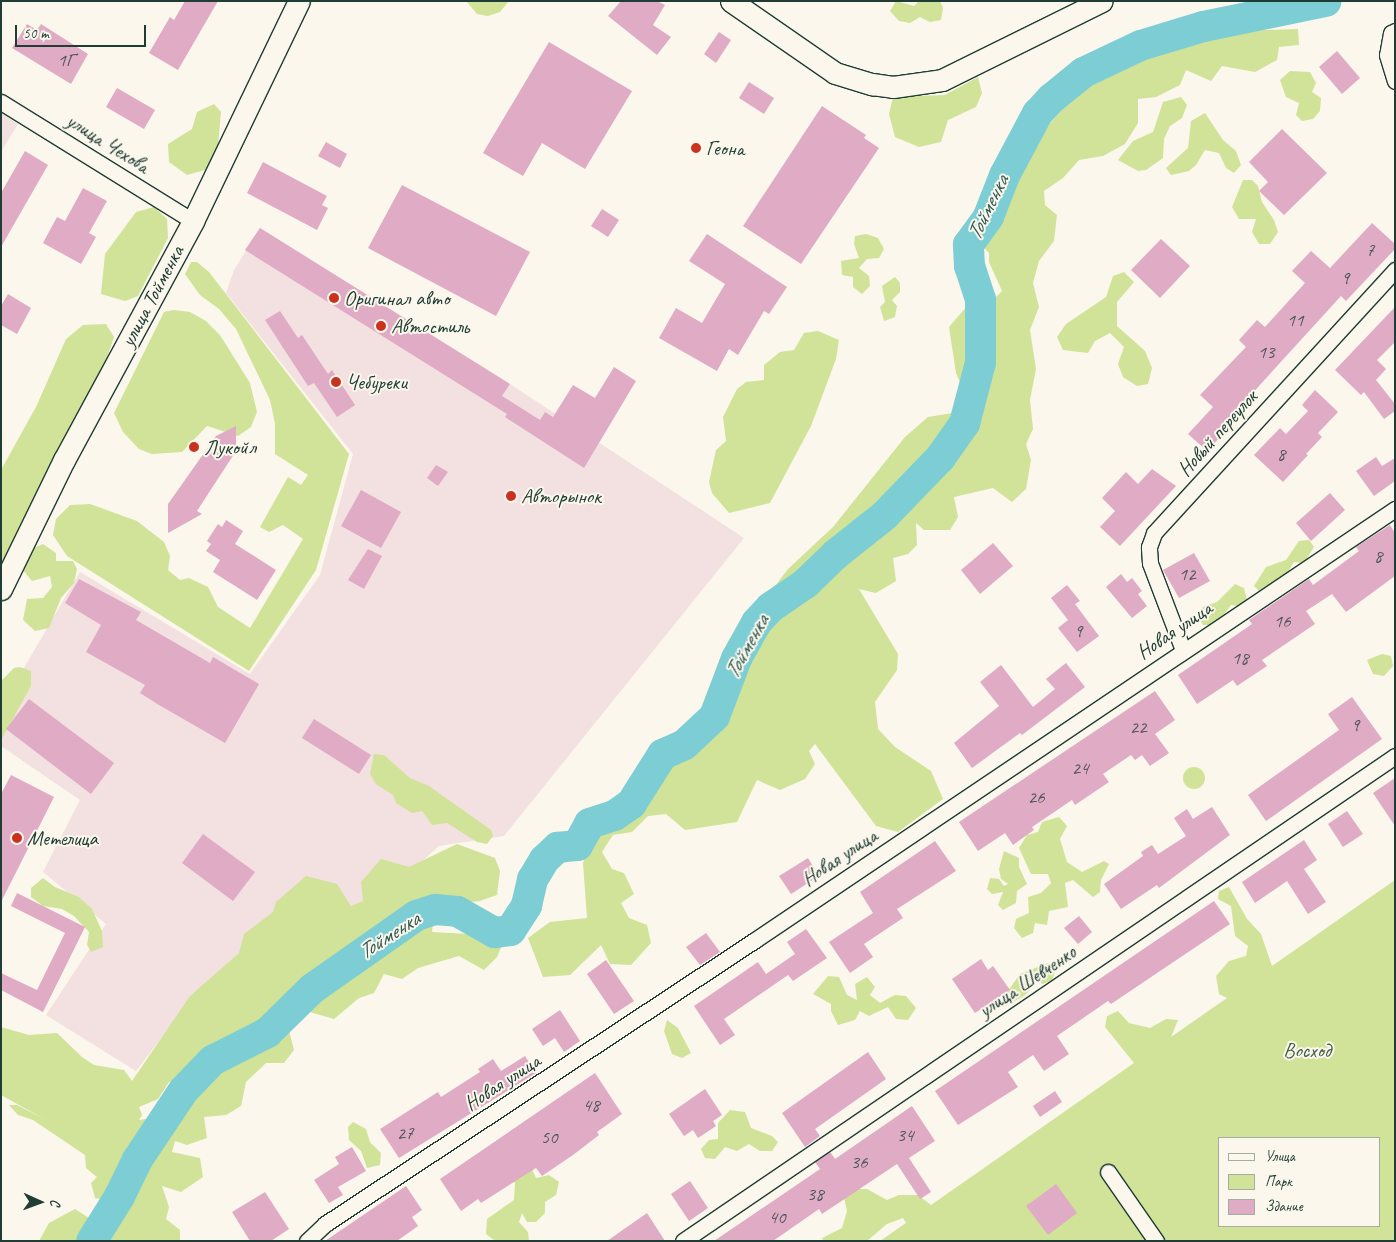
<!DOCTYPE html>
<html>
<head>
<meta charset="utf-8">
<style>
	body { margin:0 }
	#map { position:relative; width:1396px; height:1242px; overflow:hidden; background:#fbf7ec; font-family:Caveat,sans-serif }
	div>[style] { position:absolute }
	.built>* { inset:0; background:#f3e0e0 }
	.green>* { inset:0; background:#d0e398 }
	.round { border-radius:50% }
	.river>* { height:31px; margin:-15.5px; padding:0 15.5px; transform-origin:15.5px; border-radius:15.5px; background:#7dced4 }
	.building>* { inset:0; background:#e0abc4 }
	.roads { filter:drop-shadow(1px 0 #1f3d34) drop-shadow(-1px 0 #1f3d34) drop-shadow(0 1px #1f3d34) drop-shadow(0 -1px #1f3d34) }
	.street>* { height:15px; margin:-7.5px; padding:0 7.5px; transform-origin:7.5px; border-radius:7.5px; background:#fbf7ec }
	.secondary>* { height:21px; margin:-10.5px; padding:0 10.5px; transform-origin:10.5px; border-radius:10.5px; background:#fbf7ec }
	.dots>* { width:14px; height:14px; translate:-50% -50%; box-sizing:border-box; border:2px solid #fbf7ec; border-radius:50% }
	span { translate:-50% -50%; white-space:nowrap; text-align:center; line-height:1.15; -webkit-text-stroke:4px #fbf7ec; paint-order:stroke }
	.number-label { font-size:19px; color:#4f5858 }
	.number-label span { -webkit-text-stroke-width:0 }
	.street-label { font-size:21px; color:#1f3d34 }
	.poi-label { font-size:21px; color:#1f3d34 }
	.left { translate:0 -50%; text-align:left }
	.park-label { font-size:21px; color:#425e48 }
	.water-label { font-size:22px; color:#325a54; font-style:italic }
	.frame { position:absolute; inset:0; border:2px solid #1f3d34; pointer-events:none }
	.legend { position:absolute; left:1218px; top:1137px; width:162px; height:90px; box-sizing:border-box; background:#fbf7ec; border:1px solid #a3ada2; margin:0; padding:6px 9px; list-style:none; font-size:15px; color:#1f3d34 }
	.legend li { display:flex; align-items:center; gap:10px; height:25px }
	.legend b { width:25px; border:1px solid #a3ada2 }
	.north { position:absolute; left:15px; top:1177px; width:50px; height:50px; -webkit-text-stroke:4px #fbf7ec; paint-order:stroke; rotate:92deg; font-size:14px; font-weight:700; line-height:20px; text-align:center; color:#1f3d34 }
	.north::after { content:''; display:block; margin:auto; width:18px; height:22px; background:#1f3d34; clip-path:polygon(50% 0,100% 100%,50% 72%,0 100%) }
	.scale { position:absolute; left:15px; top:25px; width:131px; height:22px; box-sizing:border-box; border:2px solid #1f3d34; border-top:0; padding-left:6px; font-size:15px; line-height:18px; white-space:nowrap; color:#1f3d34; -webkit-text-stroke:4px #fbf7ec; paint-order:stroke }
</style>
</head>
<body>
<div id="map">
	<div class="built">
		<div style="clip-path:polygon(1px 113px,18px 124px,1px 152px)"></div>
		<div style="clip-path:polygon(260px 228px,510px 384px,744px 538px,504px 836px,439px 846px,352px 924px,311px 888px,199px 989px,136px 1071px,46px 1015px,106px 924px,43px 872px,80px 800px,1px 746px,1px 707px,80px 572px,250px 674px,320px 575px,353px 454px,226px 293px,234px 270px)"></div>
	</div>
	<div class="green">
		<div style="clip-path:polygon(466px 1px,509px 1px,500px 12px,488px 16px,477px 14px)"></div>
		<div style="clip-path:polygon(896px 1px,914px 6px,919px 1px,940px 1px,943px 8px,941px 20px,930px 22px,920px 17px,910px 23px,899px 21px,890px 11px)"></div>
		<div style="clip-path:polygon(1298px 29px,1299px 45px,1279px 47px,1277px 60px,1255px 72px,1222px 66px,1211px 81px,1186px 70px,1180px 85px,1156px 97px,1138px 99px,1138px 123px,1125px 144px,1103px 156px,1079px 160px,1063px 178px,1044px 191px,1045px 205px,1057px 215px,1054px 241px,1039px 261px,1033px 283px,1039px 307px,1030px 330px,1036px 369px,1030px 400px,1033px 429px,1026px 444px,1031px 460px,1026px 489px,1012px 502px,993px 488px,954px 497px,958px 517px,950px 530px,924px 530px,916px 523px,917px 545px,908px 554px,893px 558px,896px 581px,876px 593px,859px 589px,898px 654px,897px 670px,875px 702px,878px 729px,895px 747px,931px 771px,943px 799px,898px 832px,876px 826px,815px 744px,809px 751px,815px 764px,805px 779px,780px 790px,757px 780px,737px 822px,685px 830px,666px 814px,648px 816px,632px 832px,613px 835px,602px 852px,612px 869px,624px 873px,634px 894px,621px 903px,629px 918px,647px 925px,651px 943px,631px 965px,610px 964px,601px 945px,570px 975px,543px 977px,528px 938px,550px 922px,587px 918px,583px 863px,593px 832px,631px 795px,650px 793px,658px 772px,676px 752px,702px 743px,765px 639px,779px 610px,772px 590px,788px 569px,833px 527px,905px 437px,928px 417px,959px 412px,964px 406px,966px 396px,956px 373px,949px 327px,974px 298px,991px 302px,1002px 291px,989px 262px,989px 253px,982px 246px,981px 228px,993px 212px,1007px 168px,1020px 149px,1036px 139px,1087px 82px,1138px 51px,1206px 32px)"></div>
		<div style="clip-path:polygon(1290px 71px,1310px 72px,1316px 83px,1312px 92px,1321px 98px,1320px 111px,1313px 119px,1302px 121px,1296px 115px,1299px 103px,1286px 97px,1280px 80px)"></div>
		<div style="clip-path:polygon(978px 77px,982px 93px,976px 107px,948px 120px,941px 142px,919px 147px,895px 137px,889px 114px,893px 97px,945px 95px)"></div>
		<div style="clip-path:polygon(1181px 97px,1187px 105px,1182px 118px,1170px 126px,1164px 139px,1163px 158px,1146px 170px,1138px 171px,1118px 160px,1133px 141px,1153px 132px,1163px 102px)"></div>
		<div style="clip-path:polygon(214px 104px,221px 112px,217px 157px,205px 170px,187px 175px,169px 162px,168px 144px,192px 129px,197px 112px)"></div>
		<div style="clip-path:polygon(1205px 113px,1223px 140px,1236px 151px,1241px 165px,1234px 173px,1226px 168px,1219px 153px,1205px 150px,1196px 165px,1189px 171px,1171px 175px,1166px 168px,1188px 148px,1191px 121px)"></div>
		<div style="clip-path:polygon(1243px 180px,1252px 180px,1258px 186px,1262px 202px,1274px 220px,1278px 232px,1270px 244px,1259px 244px,1252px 232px,1256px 219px,1239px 219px,1232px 207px)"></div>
		<div style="clip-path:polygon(154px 207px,167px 219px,168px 238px,138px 296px,125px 301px,101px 294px,105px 254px,136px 212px)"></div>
		<div style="clip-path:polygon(866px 234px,878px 238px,884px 249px,879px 258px,867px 259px,859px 268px,869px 276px,870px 286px,862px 294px,853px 287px,853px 277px,842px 275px,841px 261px,859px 258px,854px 244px,855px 236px)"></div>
		<div style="clip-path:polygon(191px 262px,197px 262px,209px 272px,349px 454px,316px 570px,249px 671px,67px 556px,53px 535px,56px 519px,70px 505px,90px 504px,137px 521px,164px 542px,170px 556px,168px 570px,180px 580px,189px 578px,208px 587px,218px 607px,250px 628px,303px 539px,283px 525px,269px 532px,260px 527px,288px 477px,301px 485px,308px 475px,275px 454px,275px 424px,270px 400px,236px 329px,219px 309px,200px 295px,185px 274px)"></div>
		<div style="clip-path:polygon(1124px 272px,1134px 282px,1117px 302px,1117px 326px,1145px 351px,1152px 368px,1148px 384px,1137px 386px,1123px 377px,1118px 364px,1124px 347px,1110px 333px,1095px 341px,1088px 353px,1063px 350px,1057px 337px,1066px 324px,1106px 297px,1113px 276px)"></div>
		<div style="clip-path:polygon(895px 277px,900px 283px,900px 292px,892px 300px,897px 306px,895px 317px,884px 321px,880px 307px,885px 302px,882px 286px)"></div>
		<div style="clip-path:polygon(173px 310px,190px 312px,206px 321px,220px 335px,250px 383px,257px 412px,251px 427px,238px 436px,207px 426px,182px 452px,152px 454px,139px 449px,123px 432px,114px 413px,164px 312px)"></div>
		<div style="clip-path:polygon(106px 324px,114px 337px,103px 369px,1px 576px,1px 470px,36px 407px,66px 339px,83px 325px)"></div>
		<div style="clip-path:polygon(818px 331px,839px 340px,836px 359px,811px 426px,770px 503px,729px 513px,712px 493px,709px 482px,716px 450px,726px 441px,723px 417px,737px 389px,746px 382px,764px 380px,764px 365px,780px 352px,794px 350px,804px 333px)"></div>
		<div style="clip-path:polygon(1309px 540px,1314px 547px,1304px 563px,1294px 562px,1286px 575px,1260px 592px,1254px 586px,1266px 567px,1286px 560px,1299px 541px)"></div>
		<div style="clip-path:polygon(43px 544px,56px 553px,56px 561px,73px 561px,77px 569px,74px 583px,61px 598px,49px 628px,35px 631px,23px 620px,27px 599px,43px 598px,52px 587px,50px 576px,32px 581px,22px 569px,27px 551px)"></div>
		<div style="clip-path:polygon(1235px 584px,1244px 588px,1247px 600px,1239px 606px,1231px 605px,1216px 625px,1203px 625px,1198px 617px,1203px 607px,1217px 602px)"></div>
		<div style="clip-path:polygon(1382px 654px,1391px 656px,1393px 666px,1384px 676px,1373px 674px,1367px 660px)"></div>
		<div style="clip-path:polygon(20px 667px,31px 671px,31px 686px,1px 740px,1px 681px,14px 668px)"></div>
		<div style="clip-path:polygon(374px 754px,384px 755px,410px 778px,429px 786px,491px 830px,493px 836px,487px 844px,477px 842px,447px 823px,432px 825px,422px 811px,412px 813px,396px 803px,393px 795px,376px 784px,370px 774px)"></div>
		<div class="round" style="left:1183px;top:767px;width:22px;height:22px"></div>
		<div style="clip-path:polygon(1059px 817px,1067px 826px,1060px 839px,1067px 862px,1082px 872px,1104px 861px,1109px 864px,1101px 880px,1100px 892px,1093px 897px,1073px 880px,1065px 883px,1068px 907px,1049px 911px,1047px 925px,1035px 923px,1033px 933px,1022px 938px,1014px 928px,1016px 919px,1029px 913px,1028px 897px,1041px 893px,1051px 883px,1048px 874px,1031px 874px,1019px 848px,1027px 835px,1038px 832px,1042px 822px)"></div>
		<div style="clip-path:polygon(evenodd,457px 844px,495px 858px,500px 871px,497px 895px,480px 901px,443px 905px,434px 912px,432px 932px,485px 935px,503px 943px,497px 957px,484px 970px,459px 956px,418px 968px,402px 979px,384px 974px,374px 993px,359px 998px,334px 1019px,306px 1011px,312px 990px,332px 976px,335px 967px,329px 968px,271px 1014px,288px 1027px,294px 1050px,284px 1063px,266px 1063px,246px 1082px,241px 1106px,226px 1115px,204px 1117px,207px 1138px,187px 1145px,175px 1141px,172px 1152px,200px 1158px,203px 1177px,181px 1192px,162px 1186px,169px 1207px,166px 1219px,180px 1230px,180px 1241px,102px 1241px,120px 1201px,137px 1189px,136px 1181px,112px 1201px,95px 1198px,91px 1183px,97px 1177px,86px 1168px,85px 1155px,33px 1120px,18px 1115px,9px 1105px,17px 1105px,46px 1120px,1px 1095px,1px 1027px,29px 1035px,57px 1033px,82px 1057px,94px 1065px,124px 1070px,132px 1081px,190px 996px,239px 953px,244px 934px,273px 912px,276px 902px,306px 876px,337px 884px,351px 906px,363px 901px,361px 882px,381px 859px,409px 867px,457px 844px,183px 1076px,191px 1089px,159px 1117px,139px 1120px,142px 1115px,139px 1107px,158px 1099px,169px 1082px,183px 1076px)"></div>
		<div style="clip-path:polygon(1004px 851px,1019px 858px,1019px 867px,1027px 884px,1017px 891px,1016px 903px,1003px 910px,998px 905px,1003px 892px,992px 894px,987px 889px,990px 878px,999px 879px,1004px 886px,1008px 884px,1001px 879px,999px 869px)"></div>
		<div style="clip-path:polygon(43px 878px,55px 887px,79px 897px,92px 909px,102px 931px,103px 947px,91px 952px,87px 945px,89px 932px,74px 916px,62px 909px,43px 906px,31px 897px,31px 888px)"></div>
		<div style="clip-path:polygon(evenodd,1395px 880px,1395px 1241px,880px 1241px,906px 1223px,903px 1218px,887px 1224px,867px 1241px,823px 1241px,822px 1238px,842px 1228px,847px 1211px,844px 1198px,858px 1189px,867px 1189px,887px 1200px,899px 1195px,918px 1195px,931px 1205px,1134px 1063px,1105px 1027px,1107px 1016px,1118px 1011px,1129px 1023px,1150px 1028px,1166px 1019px,1178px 1020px,1171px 1037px,1227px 998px,1219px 994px,1216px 976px,1229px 961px,1246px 956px,1248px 946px,1235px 936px,1231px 906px,1218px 899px,1219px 891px,1229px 887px,1247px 919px,1261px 934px,1272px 966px,1395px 880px,1220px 1138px,1380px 1138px,1380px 1226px,1220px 1226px,1220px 1138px)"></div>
		<div style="clip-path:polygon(1048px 963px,1056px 969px,1052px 980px,1043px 984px,1031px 978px,1030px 990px,1024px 996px,1003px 1007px,1001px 1001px,1020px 974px)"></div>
		<div style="clip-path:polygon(828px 976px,839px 977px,847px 995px,857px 1000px,855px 984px,867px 977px,875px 987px,870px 995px,880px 1003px,895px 995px,906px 996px,916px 1008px,908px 1020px,896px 1019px,888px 1007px,869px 1016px,860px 1011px,855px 1020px,838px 1025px,831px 1011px,831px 1004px,813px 994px)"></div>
		<div style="clip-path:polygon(667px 1020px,678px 1028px,691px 1053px,682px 1058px,672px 1054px,664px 1031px)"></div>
		<div style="clip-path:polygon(730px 1110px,745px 1112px,751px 1128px,772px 1136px,778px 1142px,772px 1151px,760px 1151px,749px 1144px,737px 1151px,725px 1147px,715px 1159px,705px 1158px,701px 1149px,709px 1140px,718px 1139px,718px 1123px)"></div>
		<div style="clip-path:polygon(353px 1122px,366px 1129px,370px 1142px,381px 1153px,380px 1165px,367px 1168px,361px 1151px,349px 1140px,348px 1127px)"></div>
		<div style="clip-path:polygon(529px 1163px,536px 1178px,549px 1175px,559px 1182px,556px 1195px,545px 1202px,545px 1213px,536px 1222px,527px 1222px,522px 1213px,519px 1222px,528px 1232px,529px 1241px,495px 1241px,486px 1234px,487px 1219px,514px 1200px,515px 1183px,508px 1178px)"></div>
		<div style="clip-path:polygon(75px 1209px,89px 1218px,94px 1230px,86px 1241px,39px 1241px,49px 1223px)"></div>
	</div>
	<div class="river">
		<div style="left:91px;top:1241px;width:53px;rotate:-58.1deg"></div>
		<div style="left:119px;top:1196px;width:41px;rotate:-64.1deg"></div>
		<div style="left:137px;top:1159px;width:83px;rotate:-56.3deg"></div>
		<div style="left:183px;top:1090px;width:42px;rotate:-46deg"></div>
		<div style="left:212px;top:1060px;width:62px;rotate:-27deg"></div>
		<div style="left:267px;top:1032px;width:63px;rotate:-44.4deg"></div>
		<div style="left:312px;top:988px;width:127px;rotate:-35.1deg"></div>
		<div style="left:416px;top:915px;width:20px;rotate:-18deg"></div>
		<div style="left:435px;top:909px;width:22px;rotate:5deg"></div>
		<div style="left:457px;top:911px;width:43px;rotate:29.6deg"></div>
		<div style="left:494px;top:932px;width:16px;rotate:-7deg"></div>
		<div style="left:510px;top:930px;width:30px;rotate:-57deg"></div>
		<div style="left:526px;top:905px;width:27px;rotate:-77deg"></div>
		<div style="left:532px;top:879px;width:23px;rotate:-59deg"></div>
		<div style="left:544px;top:859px;width:18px;rotate:-43deg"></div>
		<div style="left:557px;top:847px;width:20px;rotate:-6deg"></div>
		<div style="left:577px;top:845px;width:25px;rotate:-61deg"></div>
		<div style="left:589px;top:823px;width:26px;rotate:-18deg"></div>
		<div style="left:614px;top:815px;width:21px;rotate:-35deg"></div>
		<div style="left:631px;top:803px;width:58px;rotate:-57.7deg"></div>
		<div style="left:662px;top:754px;width:24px;rotate:-24deg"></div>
		<div style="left:684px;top:744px;width:41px;rotate:-43deg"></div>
		<div style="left:714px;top:716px;width:62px;rotate:-69.2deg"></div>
		<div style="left:736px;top:658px;width:41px;rotate:-60.9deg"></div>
		<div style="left:756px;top:622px;width:21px;rotate:-47deg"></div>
		<div style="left:770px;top:607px;width:42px;rotate:-34.4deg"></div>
		<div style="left:805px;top:583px;width:42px;rotate:-44deg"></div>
		<div style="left:835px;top:554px;width:63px;rotate:-38.5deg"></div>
		<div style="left:884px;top:515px;width:81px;rotate:-46deg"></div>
		<div style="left:940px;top:457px;width:42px;rotate:-54.8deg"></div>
		<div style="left:964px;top:423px;width:63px;rotate:-75.3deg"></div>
		<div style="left:980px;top:362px;width:63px;rotate:-90deg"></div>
		<div style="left:980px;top:299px;width:35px;rotate:-108deg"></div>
		<div style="left:969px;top:266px;width:22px;rotate:-93deg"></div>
		<div style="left:968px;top:244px;width:34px;rotate:-54deg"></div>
		<div style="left:988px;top:216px;width:44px;rotate:-68.7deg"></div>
		<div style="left:1004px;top:175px;width:70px;rotate:-62deg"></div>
		<div style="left:1037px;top:113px;width:21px;rotate:-47deg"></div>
		<div style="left:1051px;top:98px;width:41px;rotate:-39.1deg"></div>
		<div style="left:1083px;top:72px;width:63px;rotate:-25.3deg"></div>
		<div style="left:1140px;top:45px;width:66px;rotate:-16.8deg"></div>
		<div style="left:1203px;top:26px;width:125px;rotate:-11.6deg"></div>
	</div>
	<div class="building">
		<div style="clip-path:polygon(185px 1px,218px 1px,178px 70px,149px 53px,170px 17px,174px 20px)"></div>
		<div style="clip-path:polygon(621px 1px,657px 1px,665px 5px,653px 25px,671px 37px,657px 55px,608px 16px)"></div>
		<div style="clip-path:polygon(27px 24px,37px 30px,41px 24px,88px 54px,71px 84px,12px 48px)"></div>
		<div style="clip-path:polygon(719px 32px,731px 40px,716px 63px,704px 54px)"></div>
		<div style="clip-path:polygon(549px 42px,632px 91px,585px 169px,542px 143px,523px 176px,483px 153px)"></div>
		<div style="clip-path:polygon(1337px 51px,1360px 78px,1342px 94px,1319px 67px)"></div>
		<div style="clip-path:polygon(749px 82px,774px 98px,764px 114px,739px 98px)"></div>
		<div style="clip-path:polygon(117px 88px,155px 110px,144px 129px,106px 107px)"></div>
		<div style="clip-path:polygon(822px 106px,866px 135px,864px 138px,879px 148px,801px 264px,743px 226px)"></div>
		<div style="clip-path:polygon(1282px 129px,1327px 173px,1284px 215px,1259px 191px,1268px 182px,1249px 162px)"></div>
		<div style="clip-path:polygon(326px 142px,347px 154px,340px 168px,318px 156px)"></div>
		<div style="clip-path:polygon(25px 151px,48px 165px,1px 247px,1px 193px)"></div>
		<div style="clip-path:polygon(263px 162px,327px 196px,322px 205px,328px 208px,317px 230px,247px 193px)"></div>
		<div style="clip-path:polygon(402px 185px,530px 252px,496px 316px,368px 248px)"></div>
		<div style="clip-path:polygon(83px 188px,107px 201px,89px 233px,96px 237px,81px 264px,43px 243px,57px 217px,65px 221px)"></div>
		<div style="clip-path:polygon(602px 209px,619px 220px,608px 237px,591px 226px)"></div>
		<div style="clip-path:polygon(1372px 223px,1395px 244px,1395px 249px,1346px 301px,1341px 296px,1217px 432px,1221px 436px,1207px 451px,1188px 434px,1213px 407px,1200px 395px,1246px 347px,1239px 340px,1257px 320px,1265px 327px,1305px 283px,1292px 271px,1311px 251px,1330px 268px)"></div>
		<div style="clip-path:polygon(260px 228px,510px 384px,502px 396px,540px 420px,545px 412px,553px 417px,573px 385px,595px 398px,614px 367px,636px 381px,584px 468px,505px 417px,507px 414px,245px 250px)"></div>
		<div style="clip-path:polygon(707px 234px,787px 287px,769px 314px,764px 311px,738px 355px,729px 349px,717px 371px,659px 338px,676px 308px,702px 323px,725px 284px,689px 261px)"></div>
		<div style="clip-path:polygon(1161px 239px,1190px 266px,1160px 298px,1131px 270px)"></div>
		<div style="clip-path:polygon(8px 294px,31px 308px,17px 334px,1px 325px,1px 306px)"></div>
		<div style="clip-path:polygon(1395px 307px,1395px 342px,1377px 360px,1386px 369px,1376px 380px,1395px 404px,1395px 411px,1384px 419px,1364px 392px,1361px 395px,1335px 370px)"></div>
		<div style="clip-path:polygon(280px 311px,298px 338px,302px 335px,328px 374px,332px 370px,355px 405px,337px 417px,314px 383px,308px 386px,265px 320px)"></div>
		<div style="clip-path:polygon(1315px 390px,1338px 412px,1318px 433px,1322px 437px,1306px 454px,1308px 455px,1283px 482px,1254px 455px,1280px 428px,1286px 434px,1308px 411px,1302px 405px)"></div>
		<div style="clip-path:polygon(236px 426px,236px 451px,197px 511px,202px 514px,168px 533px,168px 504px,216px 436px)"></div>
		<div style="clip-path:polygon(1376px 457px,1382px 466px,1395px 458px,1395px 481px,1374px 496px,1356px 471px)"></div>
		<div style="clip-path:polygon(436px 465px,448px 472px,438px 486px,427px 478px)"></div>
		<div style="clip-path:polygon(1152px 469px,1176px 486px,1120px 546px,1100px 527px,1115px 511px,1102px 498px,1126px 472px,1138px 484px)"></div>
		<div style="clip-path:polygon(361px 490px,401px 512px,381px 548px,341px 526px)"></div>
		<div style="clip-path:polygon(1330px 493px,1345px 510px,1311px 541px,1296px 523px)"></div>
		<div style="clip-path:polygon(226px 520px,243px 531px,235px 544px,276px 570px,257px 600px,213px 572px,220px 560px,206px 551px,211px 544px,207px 541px,218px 524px,222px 527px)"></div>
		<div style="clip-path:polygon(1390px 525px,1395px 533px,1395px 576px,1346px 612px,1332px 594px,1306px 611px,1315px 624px,1262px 660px,1267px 666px,1237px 686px,1233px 680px,1197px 704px,1178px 675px,1252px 624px,1249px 620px,1309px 579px,1313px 585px,1359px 551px,1356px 547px)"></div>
		<div style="clip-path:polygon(993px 543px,1013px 566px,980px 594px,961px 570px)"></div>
		<div style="clip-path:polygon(368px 549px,382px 556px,364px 589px,348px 580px)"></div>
		<div style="clip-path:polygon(1194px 553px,1210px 581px,1179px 598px,1163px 570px)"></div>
		<div style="clip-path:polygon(1121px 574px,1127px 582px,1132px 578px,1142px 591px,1138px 594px,1147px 606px,1132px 618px,1106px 587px)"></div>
		<div style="clip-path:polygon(79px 579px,141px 612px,136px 620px,210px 663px,213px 657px,259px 684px,225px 743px,159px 705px,140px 693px,145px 685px,86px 652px,101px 625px,65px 603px)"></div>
		<div style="clip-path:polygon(1067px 585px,1080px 601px,1075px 604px,1099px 636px,1077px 652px,1058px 628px,1068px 620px,1051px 598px)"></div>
		<div style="clip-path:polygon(1066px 663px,1085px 687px,1022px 735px,1020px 733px,972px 768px,954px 743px,999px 706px,980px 682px,1001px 665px,1033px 707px,1055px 689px,1046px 679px)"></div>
		<div style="clip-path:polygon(1155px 691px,1175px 720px,1155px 734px,1169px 753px,1150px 766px,1142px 755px,1135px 760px,1131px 755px,1103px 774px,1109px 782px,1075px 805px,1072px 800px,1032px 827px,1034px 830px,1013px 845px,1005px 833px,978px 851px,959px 822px)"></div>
		<div style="clip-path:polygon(1352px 697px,1382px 739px,1266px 821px,1248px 795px,1339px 730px,1328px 714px)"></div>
		<div style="clip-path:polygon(29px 699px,114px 763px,91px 794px,6px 729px)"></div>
		<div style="clip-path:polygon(314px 719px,371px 755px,359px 774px,302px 738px)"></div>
		<div style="clip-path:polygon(11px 775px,54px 797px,1px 902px,1px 794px)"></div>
		<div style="clip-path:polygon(1395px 778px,1395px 826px,1373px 793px)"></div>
		<div style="clip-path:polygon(1212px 807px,1230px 835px,1159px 888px,1157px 885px,1121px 909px,1104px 884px,1143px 856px,1141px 852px,1152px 845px,1158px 854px,1186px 836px,1174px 818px,1187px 809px,1193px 819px)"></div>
		<div style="clip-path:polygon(1347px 811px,1363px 834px,1343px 847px,1328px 824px)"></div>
		<div style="clip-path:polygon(203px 834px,255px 872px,233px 901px,182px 863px)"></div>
		<div style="clip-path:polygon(1304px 840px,1317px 860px,1304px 869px,1326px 902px,1308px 914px,1287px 881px,1255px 903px,1242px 882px)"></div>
		<div style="clip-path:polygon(935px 841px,956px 871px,897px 909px,903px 918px,864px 944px,873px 957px,850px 973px,829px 942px,873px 913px,860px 892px)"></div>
		<div style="clip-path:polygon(808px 858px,819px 876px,791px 894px,779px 876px)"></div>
		<div style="clip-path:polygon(17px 893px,85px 927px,43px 1012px,1px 990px,1px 973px,37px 990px,65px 933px,11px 906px)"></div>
		<div style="clip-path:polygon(1214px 901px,1230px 924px,1111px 1004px,1108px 1001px,1057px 1036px,1069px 1054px,1044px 1071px,1033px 1055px,1008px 1072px,1018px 1087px,958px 1125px,935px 1091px)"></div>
		<div style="clip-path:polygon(1079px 916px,1092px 932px,1078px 944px,1064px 928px)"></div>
		<div style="clip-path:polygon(806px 929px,827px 958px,793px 981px,788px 975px,724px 1019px,735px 1035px,720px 1045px,694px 1006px,758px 962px,766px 974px,795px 954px,787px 942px)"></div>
		<div style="clip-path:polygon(706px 933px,720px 952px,700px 965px,686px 947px)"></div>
		<div style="clip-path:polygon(981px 959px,988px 970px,993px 966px,1010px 990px,975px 1013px,952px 979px)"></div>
		<div style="clip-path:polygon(606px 960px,634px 1001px,614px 1014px,587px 974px)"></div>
		<div style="clip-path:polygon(560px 1010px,580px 1041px,564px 1052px,555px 1038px,543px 1046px,532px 1029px)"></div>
		<div style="clip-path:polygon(868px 1052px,886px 1079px,815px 1129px,820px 1136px,805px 1147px,782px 1113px)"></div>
		<div style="clip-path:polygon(525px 1056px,536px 1073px,399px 1158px,380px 1129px,438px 1092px,441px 1097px,480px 1072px,478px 1069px,493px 1059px,501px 1071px)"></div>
		<div style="clip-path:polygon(595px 1073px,622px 1114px,597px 1132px,599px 1135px,573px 1155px,542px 1176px,536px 1168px,481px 1203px,478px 1199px,461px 1211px,440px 1179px)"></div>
		<div style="clip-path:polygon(705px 1089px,722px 1115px,713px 1121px,716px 1126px,698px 1138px,693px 1130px,684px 1136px,669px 1114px)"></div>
		<div style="clip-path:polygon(1055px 1091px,1062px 1102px,1040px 1117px,1033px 1106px)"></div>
		<div style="clip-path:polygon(912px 1106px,935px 1141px,909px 1158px,931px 1192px,920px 1199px,897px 1164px,822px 1214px,819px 1209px,773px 1241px,714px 1241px,820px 1169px,815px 1162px,830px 1152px,835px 1159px)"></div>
		<div style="clip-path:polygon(352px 1147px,366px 1171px,338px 1187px,343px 1195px,329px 1203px,314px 1180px,339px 1164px,335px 1157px)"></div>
		<div style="clip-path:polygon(690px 1181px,708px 1208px,689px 1221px,671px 1194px)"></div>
		<div style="clip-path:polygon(1056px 1184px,1077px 1213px,1048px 1235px,1026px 1206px)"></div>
		<div style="clip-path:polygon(406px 1186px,422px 1210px,412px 1217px,418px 1226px,397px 1241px,325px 1241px)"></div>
		<div style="clip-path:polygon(265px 1192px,289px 1229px,271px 1241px,250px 1241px,232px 1212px)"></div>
		<div style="clip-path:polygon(647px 1213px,665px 1241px,607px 1241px)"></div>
	</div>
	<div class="roads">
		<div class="street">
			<div style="left:1395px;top:31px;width:4px;rotate:153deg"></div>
			<div style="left:1391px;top:33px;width:22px;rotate:100deg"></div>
			<div style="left:1387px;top:55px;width:27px;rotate:73deg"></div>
			<div style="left:1px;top:102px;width:226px;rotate:31.8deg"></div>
			<div style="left:1183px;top:650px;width:93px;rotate:-110.8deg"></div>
			<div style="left:1150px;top:563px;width:16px;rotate:-94deg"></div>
			<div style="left:1149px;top:547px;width:15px;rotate:-70deg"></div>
			<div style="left:1154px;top:533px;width:357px;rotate:-47.5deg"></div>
			<div style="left:1108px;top:1172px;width:84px;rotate:55.2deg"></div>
			<div style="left:307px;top:1241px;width:25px;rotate:-43deg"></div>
			<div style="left:325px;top:1224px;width:515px;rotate:-33.44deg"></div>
			<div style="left:755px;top:940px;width:772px;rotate:-33.96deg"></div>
			<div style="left:683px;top:1241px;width:861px;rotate:-34.26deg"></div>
		</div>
		<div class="secondary">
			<div style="left:731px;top:1px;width:126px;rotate:34.7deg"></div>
			<div style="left:835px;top:73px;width:39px;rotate:17deg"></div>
			<div style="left:872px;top:84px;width:21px;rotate:8deg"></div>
			<div style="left:893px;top:87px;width:49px;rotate:-8.1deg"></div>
			<div style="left:942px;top:80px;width:178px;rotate:-26.3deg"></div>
			<div style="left:1px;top:589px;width:144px;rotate:-64deg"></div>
			<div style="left:64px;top:460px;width:272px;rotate:-61.6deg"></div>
			<div style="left:193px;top:221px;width:244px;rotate:-64.3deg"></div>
		</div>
	</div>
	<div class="dots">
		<div style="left:696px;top:148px;background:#c8321e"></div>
		<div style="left:334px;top:298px;background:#c8321e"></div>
		<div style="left:381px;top:326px;background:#c8321e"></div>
		<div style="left:336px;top:382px;background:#c8321e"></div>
		<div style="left:194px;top:447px;background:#c8321e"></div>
		<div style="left:511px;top:496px;background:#c8321e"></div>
		<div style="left:17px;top:838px;background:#c8321e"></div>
	</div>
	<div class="number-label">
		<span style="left:66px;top:61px">1Г</span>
		<span style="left:1370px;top:251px">7</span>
		<span style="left:1345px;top:279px">9</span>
		<span style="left:1295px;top:321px">11</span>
		<span style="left:1266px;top:353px">13</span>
		<span style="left:1281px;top:455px">8</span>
		<span style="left:1378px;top:557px">8</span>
		<span style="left:1187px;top:575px">12</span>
		<span style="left:1282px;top:622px">16</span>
		<span style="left:1078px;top:632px">9</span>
		<span style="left:1240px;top:659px">18</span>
		<span style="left:1355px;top:726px">9</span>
		<span style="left:1138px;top:728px">22</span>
		<span style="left:1080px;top:769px">24</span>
		<span style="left:1036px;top:798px">26</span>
		<span style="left:591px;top:1106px">48</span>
		<span style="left:405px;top:1134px">27</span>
		<span style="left:905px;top:1136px">34</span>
		<span style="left:549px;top:1138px">50</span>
		<span style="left:859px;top:1163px">36</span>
		<span style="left:815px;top:1195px">38</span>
		<span style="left:777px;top:1218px">40</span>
	</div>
	<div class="street-label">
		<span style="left:108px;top:143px;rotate:32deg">улица Чехова</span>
		<span style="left:152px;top:296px;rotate:-62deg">улица Тойменка</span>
		<span style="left:1217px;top:433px;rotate:-48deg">Новый переулок</span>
		<span style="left:1174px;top:630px;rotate:-34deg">Новая улица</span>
		<span style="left:839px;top:857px;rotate:-34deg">Новая улица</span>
		<span style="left:1027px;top:981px;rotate:-34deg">улица Шевченко</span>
		<span style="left:502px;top:1082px;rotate:-33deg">Новая улица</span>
	</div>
	<div class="poi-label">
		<span class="left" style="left:706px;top:148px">Геона</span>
		<span class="left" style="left:344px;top:298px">Оригинал авто</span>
		<span class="left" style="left:391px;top:326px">Автостиль</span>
		<span class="left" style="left:346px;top:382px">Чебуреки</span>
		<span class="left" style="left:204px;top:447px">Лукойл</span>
		<span class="left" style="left:521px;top:496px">Авторынок</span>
		<span class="left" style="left:27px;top:838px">Метелица</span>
	</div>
	<div class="park-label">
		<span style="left:1307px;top:1050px">Восход</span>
	</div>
	<div class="water-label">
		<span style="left:988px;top:208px;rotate:-64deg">Тойменка</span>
		<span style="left:747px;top:647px;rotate:-61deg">Тойменка</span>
		<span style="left:389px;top:936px;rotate:-33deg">Тойменка</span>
	</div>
	<div class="frame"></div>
	<ul class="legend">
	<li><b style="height:6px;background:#fbf7ec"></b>Улица</li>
	<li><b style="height:14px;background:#d0e398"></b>Парк</li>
	<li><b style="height:14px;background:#e0abc4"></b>Здание</li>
	</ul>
	<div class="north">С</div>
	<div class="scale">50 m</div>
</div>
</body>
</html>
